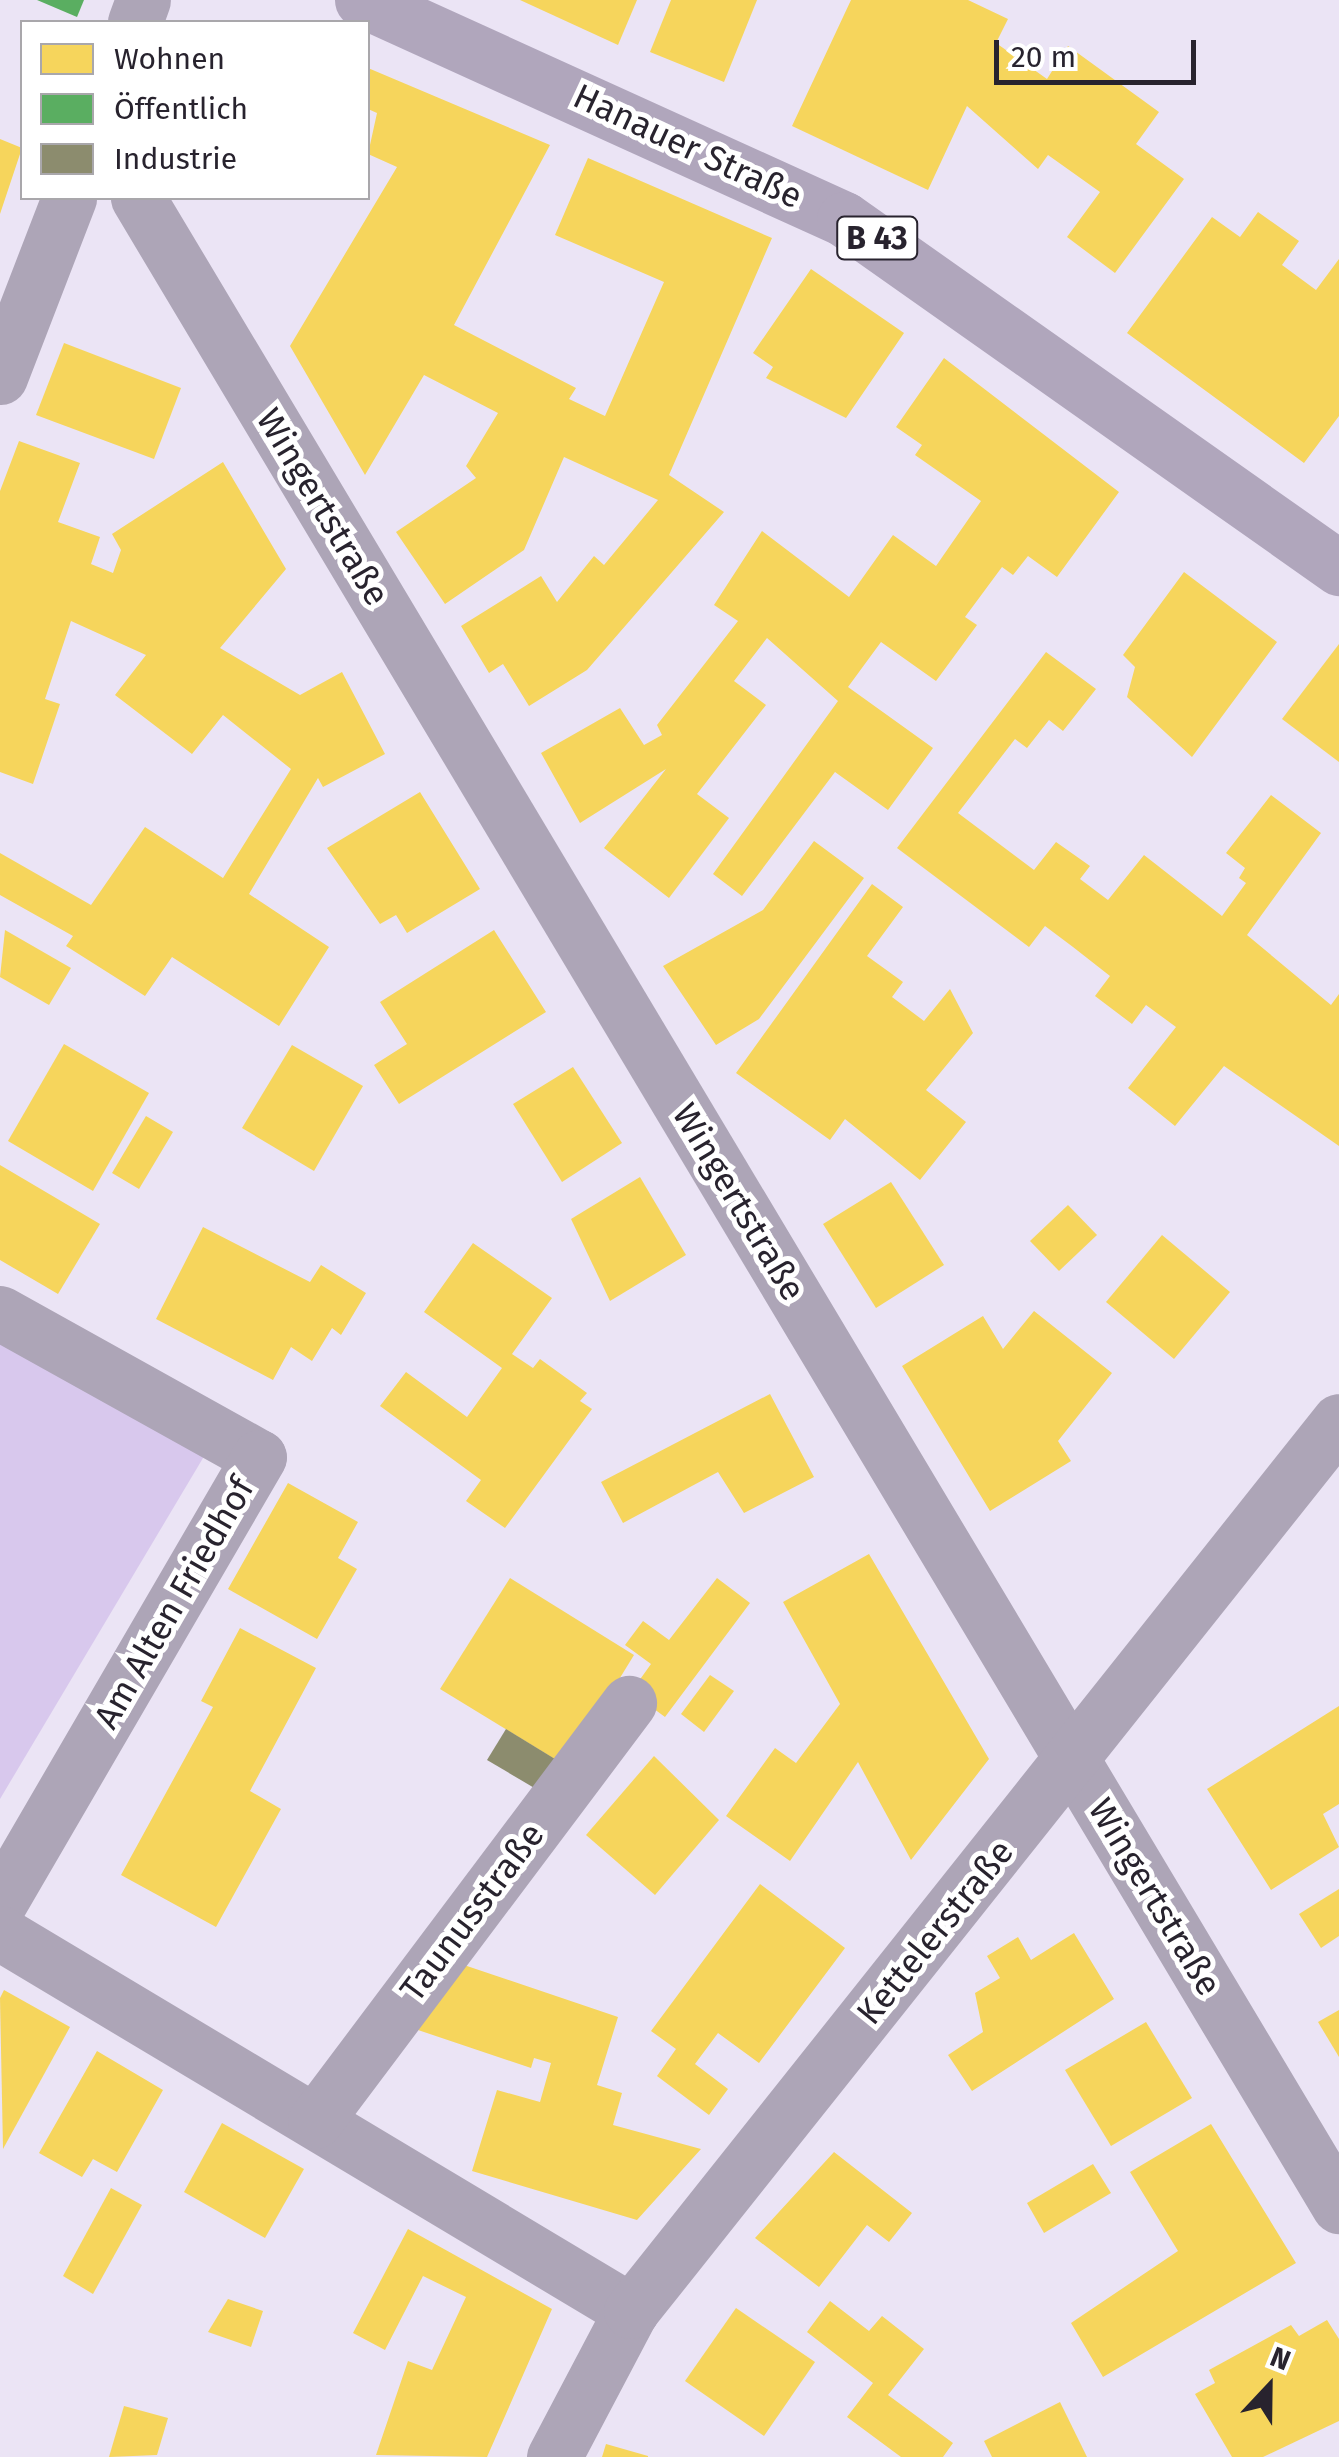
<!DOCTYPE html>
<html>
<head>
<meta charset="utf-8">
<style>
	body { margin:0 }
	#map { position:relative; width:1339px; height:2457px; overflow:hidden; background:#ebe4f5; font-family:"Fira Sans",sans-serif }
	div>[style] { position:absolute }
	.green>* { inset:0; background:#d8c8ed }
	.homes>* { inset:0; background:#f6d55c }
	.public>* { inset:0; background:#5aae61 }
	.industry>* { inset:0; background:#8c8c6e }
	.street>* { height:55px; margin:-27.5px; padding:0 27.5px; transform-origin:27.5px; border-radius:27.5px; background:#ada5b7 }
	.primary>* { height:55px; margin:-27.5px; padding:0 27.5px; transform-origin:27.5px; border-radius:27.5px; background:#b0a6bc }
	span { translate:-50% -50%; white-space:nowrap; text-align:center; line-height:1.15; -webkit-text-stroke:10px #fff; paint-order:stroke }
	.shield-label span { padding:2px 8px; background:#fff; border:2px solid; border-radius:8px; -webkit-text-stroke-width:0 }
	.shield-label { font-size:32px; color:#28232e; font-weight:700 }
	.street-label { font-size:35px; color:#28232e }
	.legend { position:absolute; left:20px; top:20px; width:350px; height:180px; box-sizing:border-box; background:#fff; border:2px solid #a9a7ab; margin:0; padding:12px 18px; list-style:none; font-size:30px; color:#28232e }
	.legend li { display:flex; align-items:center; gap:20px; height:50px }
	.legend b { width:50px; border:2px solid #a9a7ab }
	.north { position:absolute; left:1219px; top:2337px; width:100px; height:100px; -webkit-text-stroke:8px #fff; paint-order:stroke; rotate:22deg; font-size:28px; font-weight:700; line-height:40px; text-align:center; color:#28232e }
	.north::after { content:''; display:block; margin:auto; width:35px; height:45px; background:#28232e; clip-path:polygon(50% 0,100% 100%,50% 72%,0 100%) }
	.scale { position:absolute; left:994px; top:40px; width:202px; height:45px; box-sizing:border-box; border:5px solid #28232e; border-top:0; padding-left:12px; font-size:30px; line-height:35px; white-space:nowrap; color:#28232e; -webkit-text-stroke:8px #fff; paint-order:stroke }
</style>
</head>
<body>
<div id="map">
	<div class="green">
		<div style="clip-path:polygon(0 1338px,206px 1453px,0 1799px)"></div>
	</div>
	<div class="homes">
		<div style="clip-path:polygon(520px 0,637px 0,618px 45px)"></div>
		<div style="clip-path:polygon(671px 0,757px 0,724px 82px,650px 52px)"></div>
		<div style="clip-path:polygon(851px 0,968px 0,1008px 19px,996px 43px,1047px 79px,1068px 46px,1159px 112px,1136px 144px,1184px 179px,1115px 273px,1067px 237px,1100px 192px,1048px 155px,1038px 169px,967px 106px,928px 190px,792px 126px)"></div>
		<div style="clip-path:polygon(368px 68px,550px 145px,454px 325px,576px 388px,569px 399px,605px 416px,664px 282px,555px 235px,588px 158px,772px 238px,669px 475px,724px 512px,587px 670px,529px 706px,503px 664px,489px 673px,461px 626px,541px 576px,557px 602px,594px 556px,604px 565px,658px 500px,564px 457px,524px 550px,445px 604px,396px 532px,476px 478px,466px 466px,498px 413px,424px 375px,365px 475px,290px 346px,397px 167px,368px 154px,377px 113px,368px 109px)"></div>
		<div style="clip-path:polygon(0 139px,22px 148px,0 214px)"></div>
		<div style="clip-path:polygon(1258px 212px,1299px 241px,1282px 265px,1316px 290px,1339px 259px,1339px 416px,1304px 463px,1127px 333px,1212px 217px,1240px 237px)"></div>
		<div style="clip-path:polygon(811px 269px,904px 333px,846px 418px,766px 378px,773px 367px,753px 353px)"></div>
		<div style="clip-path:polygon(64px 343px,181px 388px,154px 459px,36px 415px)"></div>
		<div style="clip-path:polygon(944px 358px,1119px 492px,1057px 577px,1028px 556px,1013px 575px,1002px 567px,965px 617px,977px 625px,936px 681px,881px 642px,848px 687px,933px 748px,888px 810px,835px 772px,742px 896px,713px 874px,838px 701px,767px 638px,734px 681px,766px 705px,697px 794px,729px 818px,669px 898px,604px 848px,666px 769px,580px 823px,541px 753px,620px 708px,644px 745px,662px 735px,657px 725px,738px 621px,714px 605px,762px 531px,849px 597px,893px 535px,936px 566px,981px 501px,915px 455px,922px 445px,896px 427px)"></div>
		<div style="clip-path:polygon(19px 441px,80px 463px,58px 522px,100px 537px,91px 564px,113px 573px,121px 550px,112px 534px,223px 462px,286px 569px,220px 648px,300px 695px,342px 672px,385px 754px,323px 787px,318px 778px,249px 894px,329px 947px,279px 1026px,172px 957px,145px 996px,66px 946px,73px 936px,0 895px,0 853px,91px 905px,145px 827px,223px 878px,291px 769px,223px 715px,192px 754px,115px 695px,146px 655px,71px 621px,45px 699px,60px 704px,33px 784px,0 772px,0 491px)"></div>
		<div style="clip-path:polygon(1184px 572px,1277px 642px,1192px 757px,1127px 697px,1135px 667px,1123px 655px)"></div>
		<div style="clip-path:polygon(1339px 644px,1339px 762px,1282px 719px)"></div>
		<div style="clip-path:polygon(1046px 652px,1096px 689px,1063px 731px,1049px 720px,1027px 748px,1015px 739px,958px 813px,1034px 870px,1056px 842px,1090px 866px,1080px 879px,1108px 900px,1144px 855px,1222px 916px,1246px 883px,1239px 878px,1245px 868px,1226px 853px,1271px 795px,1321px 833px,1247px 935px,1331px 1005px,1339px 994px,1339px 1146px,1224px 1066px,1175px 1126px,1128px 1088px,1176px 1027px,1146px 1005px,1132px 1024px,1095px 996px,1110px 976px,1073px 947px,1045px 926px,1029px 947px,897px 848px)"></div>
		<div style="clip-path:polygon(420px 792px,480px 889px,407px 933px,396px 915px,380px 924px,327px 848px)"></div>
		<div style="clip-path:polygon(814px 841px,864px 878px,759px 1019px,716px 1045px,663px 966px,763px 910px)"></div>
		<div style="clip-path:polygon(872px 884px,903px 907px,867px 956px,903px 982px,892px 997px,924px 1021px,950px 989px,973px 1033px,926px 1090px,966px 1122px,920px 1180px,845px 1119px,830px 1140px,736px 1073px)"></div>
		<div style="clip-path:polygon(5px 930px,71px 968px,49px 1005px,0 977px)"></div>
		<div style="clip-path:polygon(494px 930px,546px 1012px,399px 1104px,374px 1065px,407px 1044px,380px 1002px)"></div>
		<div style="clip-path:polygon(64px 1044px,149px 1093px,93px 1191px,8px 1141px)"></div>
		<div style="clip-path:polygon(292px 1045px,363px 1086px,314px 1171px,242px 1128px)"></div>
		<div style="clip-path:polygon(573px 1067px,622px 1143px,562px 1182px,513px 1104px)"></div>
		<div style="clip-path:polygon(146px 1116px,173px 1132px,139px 1189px,112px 1173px)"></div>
		<div style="clip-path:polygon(0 1165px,100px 1224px,58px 1294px,0 1260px)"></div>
		<div style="clip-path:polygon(640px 1177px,686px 1255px,610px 1301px,571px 1219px)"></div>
		<div style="clip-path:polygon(891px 1182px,944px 1265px,876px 1308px,823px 1224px)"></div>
		<div style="clip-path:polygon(1068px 1205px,1097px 1235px,1059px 1271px,1030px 1241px)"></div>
		<div style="clip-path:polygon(203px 1227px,310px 1282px,321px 1265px,366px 1293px,341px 1335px,332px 1328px,312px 1361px,291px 1347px,273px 1380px,156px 1319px)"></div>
		<div style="clip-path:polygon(1162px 1235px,1230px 1292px,1174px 1359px,1106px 1302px)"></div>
		<div style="clip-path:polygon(473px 1243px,552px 1298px,512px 1354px,533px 1368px,540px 1359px,587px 1393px,580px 1401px,592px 1409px,505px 1528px,466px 1501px,481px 1480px,380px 1406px,406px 1372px,467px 1417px,502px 1368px,424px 1312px)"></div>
		<div style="clip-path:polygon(1034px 1311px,1112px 1373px,1058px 1441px,1071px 1461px,990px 1511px,902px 1366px,983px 1316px,1003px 1349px)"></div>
		<div style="clip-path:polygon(770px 1394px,814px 1477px,744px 1513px,718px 1472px,623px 1523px,601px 1482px)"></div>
		<div style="clip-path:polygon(288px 1483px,358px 1522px,338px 1558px,357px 1569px,317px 1639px,228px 1589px)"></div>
		<div style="clip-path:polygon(869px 1554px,989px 1759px,911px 1860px,858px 1762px,790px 1861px,726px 1816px,775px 1748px,796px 1763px,840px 1704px,783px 1602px)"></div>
		<div style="clip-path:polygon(510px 1578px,634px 1655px,566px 1766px,440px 1689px)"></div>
		<div style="clip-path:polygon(717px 1578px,750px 1603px,665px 1717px,631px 1692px,651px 1664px,625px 1645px,643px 1621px,669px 1640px)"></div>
		<div style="clip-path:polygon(240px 1628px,316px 1668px,250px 1791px,281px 1809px,216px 1927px,121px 1875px,213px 1707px,201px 1701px)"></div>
		<div style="clip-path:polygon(710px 1675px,734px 1691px,704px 1732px,681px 1714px)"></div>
		<div style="clip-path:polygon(1339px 1706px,1339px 1804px,1323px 1814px,1339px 1847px,1271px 1890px,1207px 1789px)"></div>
		<div style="clip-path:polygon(654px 1756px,719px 1820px,655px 1895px,586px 1835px)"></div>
		<div style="clip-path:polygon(760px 1884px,845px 1948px,759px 2063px,718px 2033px,695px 2064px,728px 2089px,709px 2115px,657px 2076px,676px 2049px,651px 2031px)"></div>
		<div style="clip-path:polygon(1339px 1889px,1339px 1936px,1321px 1948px,1299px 1914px)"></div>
		<div style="clip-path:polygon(1074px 1933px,1114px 1999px,972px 2091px,948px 2055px,983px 2032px,975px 1993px,1000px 1978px,987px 1956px,1018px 1937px,1031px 1960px)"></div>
		<div style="clip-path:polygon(464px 1965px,618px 2017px,597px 2085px,622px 2093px,613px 2125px,701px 2149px,637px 2220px,472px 2171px,497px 2090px,540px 2102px,551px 2063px,534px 2058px,531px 2068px,418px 2030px)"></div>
		<div style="clip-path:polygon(4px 1990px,70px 2027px,3px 2149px,0 1998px)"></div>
		<div style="clip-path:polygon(1339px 2010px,1339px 2057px,1318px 2022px)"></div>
		<div style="clip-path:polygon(1146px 2022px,1192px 2098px,1111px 2146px,1065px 2070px)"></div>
		<div style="clip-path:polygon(97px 2051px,163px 2090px,117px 2172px,93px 2159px,82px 2177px,39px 2153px)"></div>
		<div style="clip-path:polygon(222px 2123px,304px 2169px,265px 2238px,184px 2192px)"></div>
		<div style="clip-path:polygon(1211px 2124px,1296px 2263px,1103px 2377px,1071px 2323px,1178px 2251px,1130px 2172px)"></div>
		<div style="clip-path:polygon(834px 2152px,912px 2213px,889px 2242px,867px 2225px,819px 2287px,755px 2238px)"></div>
		<div style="clip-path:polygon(1093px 2164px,1111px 2193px,1044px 2233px,1027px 2203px)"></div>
		<div style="clip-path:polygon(111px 2188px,142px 2205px,93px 2294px,63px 2276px)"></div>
		<div style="clip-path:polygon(408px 2229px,552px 2309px,487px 2457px,376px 2455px,408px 2361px,432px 2370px,466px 2297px,423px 2276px,385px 2350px,353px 2333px)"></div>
		<div style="clip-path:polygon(228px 2299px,263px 2311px,251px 2347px,208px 2332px)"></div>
		<div style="clip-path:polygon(830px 2301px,869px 2331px,882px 2316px,924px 2349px,888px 2395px,953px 2443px,943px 2457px,901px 2457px,847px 2417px,873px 2383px,807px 2332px)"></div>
		<div style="clip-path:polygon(736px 2308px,815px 2362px,764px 2436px,685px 2381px)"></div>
		<div style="clip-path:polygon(1327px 2320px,1339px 2339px,1339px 2421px,1263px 2457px,1232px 2457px,1195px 2394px,1215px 2383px,1209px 2370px,1291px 2325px,1299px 2336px)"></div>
		<div style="clip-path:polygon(1060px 2402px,1087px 2457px,992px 2457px,984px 2441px)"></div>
		<div style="clip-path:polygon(124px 2406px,168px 2418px,157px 2455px,109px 2457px)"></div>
		<div style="clip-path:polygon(606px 2444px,648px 2456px,648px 2457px,602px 2457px)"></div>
	</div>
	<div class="public">
		<div style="clip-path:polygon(37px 0,84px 0,77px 17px)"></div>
	</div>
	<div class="industry">
		<div style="clip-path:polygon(506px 1729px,555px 1759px,536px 1789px,487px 1760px)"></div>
	</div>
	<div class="street">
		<div style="left:135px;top:22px;width:23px;rotate:-70deg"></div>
		<div style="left:138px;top:198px;width:2340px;rotate:59.12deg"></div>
		<div style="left:0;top:377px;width:192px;rotate:-68.9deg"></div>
		<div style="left:0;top:1313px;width:296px;rotate:29.1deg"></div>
		<div style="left:259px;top:1457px;width:515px;rotate:120.2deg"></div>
		<div style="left:0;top:1933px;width:736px;rotate:30.92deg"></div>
		<div style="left:315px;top:2121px;width:523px;rotate:-53.09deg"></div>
		<div style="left:554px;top:2457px;width:165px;rotate:-62.2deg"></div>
		<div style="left:631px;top:2311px;width:1137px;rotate:-51.5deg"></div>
	</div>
	<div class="primary">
		<div style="left:362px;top:0;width:529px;rotate:24.43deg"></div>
		<div style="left:844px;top:219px;width:606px;rotate:35.19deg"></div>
	</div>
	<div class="shield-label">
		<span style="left:877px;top:238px">B 43</span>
	</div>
	<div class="street-label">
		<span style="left:688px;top:146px;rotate:25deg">Hanauer Straße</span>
		<span style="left:323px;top:507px;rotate:59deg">Wingertstraße</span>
		<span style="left:739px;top:1202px;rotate:59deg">Wingertstraße</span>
		<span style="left:174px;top:1603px;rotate:-60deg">Am Alten Friedhof</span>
		<span style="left:1155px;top:1897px;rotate:59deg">Wingertstraße</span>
		<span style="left:472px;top:1912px;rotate:-53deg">Taunusstraße</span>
		<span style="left:935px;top:1932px;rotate:-51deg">Kettelerstraße</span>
	</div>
	<ul class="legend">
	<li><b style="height:28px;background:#f6d55c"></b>Wohnen</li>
	<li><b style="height:28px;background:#5aae61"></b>Öffentlich</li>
	<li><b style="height:28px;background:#8c8c6e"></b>Industrie</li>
	</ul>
	<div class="north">N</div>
	<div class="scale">20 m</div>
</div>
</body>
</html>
